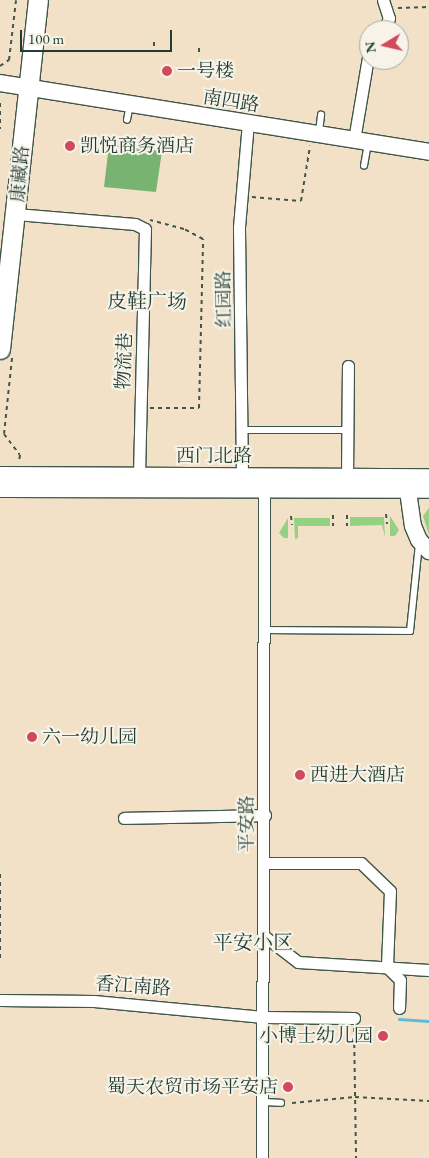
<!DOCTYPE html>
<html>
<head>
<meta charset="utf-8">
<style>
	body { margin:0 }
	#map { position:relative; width:429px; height:1158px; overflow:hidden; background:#f3e1c7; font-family:"EB Garamond","Noto Serif SC",serif }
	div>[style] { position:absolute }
	.green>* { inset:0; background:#95d185 }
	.forest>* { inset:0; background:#78b372 }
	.stream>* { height:3px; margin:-1.5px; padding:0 1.5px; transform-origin:1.5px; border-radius:1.5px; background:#5dbcdb }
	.path>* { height:2px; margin-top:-1px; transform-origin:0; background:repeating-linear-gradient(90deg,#3f564a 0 4px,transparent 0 8px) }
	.roads { filter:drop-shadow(1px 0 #3f564a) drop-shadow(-1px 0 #3f564a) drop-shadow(0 1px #3f564a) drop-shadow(0 -1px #3f564a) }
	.lane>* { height:5.5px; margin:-2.75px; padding:0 2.75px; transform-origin:2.75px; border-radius:2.75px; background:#fff }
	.street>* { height:11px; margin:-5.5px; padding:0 5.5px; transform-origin:5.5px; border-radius:5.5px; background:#fff }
	.secondary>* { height:16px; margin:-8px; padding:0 8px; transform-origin:8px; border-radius:8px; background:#fff }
	.primary>* { height:19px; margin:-9.5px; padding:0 9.5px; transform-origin:9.5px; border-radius:9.5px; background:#fff }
	.dots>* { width:14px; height:14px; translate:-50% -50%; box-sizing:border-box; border:2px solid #f7f3e8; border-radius:50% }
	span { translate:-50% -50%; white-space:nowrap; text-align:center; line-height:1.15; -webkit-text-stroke:4px #f7f3e8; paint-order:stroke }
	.poi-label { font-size:19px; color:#1f3d34 }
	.left { translate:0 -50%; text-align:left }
	.right { translate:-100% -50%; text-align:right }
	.street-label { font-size:19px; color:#1f3d34 }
	.neighbourhood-label { font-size:20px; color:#1f3d34 }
	.north { position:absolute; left:359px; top:20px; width:50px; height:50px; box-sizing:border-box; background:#f7f3e8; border:1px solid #a1aaa0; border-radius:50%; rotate:261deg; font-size:14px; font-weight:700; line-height:20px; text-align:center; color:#1f3d34 }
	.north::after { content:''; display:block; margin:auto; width:18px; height:22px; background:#d1495b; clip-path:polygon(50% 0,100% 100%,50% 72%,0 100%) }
	.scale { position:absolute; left:20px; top:30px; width:152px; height:22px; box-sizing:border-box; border:2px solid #1f3d34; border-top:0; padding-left:6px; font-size:15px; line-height:18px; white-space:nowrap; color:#1f3d34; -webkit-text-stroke:4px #f7f3e8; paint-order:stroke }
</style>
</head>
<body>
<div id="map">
	<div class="green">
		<div style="clip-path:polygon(429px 508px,429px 535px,423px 516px)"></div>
		<div style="clip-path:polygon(390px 516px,399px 530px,395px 536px,390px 536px)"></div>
		<div style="clip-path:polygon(350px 517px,384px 517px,385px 537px,382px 525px,350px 526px)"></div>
		<div style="clip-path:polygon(288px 518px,288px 538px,284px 538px,279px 533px)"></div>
		<div style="clip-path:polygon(294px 518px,330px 518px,330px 526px,298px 526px,298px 538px,295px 539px)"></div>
	</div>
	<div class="forest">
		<div style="clip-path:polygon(109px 145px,162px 151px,156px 192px,104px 187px)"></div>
	</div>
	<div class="stream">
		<div style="left:399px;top:1019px;width:30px;rotate:4deg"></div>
	</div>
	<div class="path">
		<div style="left:398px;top:8px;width:31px;rotate:-2deg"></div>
		<div style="left:154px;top:46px;width:5px;rotate:-90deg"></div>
		<div style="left:199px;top:52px;width:5px;rotate:-90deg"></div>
		<div style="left:0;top:66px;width:11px;rotate:-34deg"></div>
		<div style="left:9px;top:60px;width:60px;rotate:-83.3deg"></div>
		<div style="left:0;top:103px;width:26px;rotate:90deg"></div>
		<div style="left:252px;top:197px;width:49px;rotate:4.7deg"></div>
		<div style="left:301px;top:201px;width:56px;rotate:-80.7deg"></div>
		<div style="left:12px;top:358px;width:76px;rotate:96deg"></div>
		<div style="left:4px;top:434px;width:26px;rotate:53deg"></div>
		<div style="left:20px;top:455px;width:7px;rotate:98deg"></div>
		<div style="left:150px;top:408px;width:49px"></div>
		<div style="left:199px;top:408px;width:169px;rotate:-88.6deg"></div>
		<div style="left:203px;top:239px;width:21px;rotate:-152deg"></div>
		<div style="left:184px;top:229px;width:35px;rotate:-165deg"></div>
		<div style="left:386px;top:514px;width:10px;rotate:84deg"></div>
		<div style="left:333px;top:515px;width:11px;rotate:90deg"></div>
		<div style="left:347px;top:515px;width:11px;rotate:90deg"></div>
		<div style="left:291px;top:516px;width:9px;rotate:84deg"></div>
		<div style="left:0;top:874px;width:84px;rotate:90deg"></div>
		<div style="left:354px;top:1028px;width:130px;rotate:89.1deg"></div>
		<div style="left:292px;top:1103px;width:63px;rotate:-5.4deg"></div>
		<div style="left:355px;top:1097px;width:74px;rotate:3.1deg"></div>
	</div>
	<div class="roads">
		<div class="lane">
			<div style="left:127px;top:120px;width:15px;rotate:-79deg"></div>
			<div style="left:319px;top:132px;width:17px;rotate:-83deg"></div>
			<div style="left:364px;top:166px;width:23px;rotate:-80deg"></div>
			<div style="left:242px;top:430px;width:105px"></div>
			<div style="left:264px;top:630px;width:146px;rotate:0.4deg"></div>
			<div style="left:410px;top:631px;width:87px;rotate:-84.1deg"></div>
			<div style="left:263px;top:1102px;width:18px;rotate:3deg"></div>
		</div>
		<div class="street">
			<div style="left:383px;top:0;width:19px;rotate:72deg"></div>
			<div style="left:389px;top:18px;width:13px;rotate:113deg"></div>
			<div style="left:354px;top:140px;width:90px;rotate:-80.4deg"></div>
			<div style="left:16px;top:214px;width:119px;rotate:4.8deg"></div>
			<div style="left:135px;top:224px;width:11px;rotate:27deg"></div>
			<div style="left:145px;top:229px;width:247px;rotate:91.4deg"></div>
			<div style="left:242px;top:475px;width:248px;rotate:-90.7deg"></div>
			<div style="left:239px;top:227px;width:104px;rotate:-85.1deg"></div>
			<div style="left:347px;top:478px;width:112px;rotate:-89.5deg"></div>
			<div style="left:124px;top:818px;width:141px;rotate:-1.2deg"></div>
			<div style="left:264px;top:863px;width:97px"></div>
			<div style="left:361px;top:863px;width:40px;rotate:44deg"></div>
			<div style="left:390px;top:891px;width:76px;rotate:92.3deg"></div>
			<div style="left:387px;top:967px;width:18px;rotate:45deg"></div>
			<div style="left:400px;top:980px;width:28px;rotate:92deg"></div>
			<div style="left:264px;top:936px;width:43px;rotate:37.4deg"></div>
			<div style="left:298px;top:962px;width:131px;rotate:3.5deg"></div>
			<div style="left:0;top:1000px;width:94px;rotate:0.6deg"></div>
			<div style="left:94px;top:1001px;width:170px;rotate:5.4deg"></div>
			<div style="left:263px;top:1017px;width:91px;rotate:0.6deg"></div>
			<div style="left:262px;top:1158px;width:667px;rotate:-89.83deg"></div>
		</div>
		<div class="secondary">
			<div style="left:0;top:83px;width:435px;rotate:9.1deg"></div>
			<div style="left:0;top:475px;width:429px;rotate:0.3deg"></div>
			<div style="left:0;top:489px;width:429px;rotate:0.1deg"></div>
			<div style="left:408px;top:491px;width:35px;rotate:82deg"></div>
			<div style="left:413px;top:526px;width:15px;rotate:67deg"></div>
			<div style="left:419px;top:540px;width:15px;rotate:48deg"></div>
		</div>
		<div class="primary">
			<div style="left:0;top:349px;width:351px;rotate:-83.8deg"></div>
		</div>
	</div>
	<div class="dots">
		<div style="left:167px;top:71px;background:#d1495b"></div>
		<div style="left:70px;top:146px;background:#d1495b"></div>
		<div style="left:32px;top:737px;background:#d1495b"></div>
		<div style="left:300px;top:775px;background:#d1495b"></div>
		<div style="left:383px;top:1036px;background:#d1495b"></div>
		<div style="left:288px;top:1087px;background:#d1495b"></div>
	</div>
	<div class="poi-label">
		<span class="left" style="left:177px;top:71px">一号楼</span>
		<span class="left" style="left:80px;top:146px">凯悦商务酒店</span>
		<span class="left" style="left:42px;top:737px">六一幼儿园</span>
		<span class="left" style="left:310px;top:775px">西进大酒店</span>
		<span class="right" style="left:373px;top:1036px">小博士幼儿园</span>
		<span class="right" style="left:278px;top:1087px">蜀天农贸市场平安店</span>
	</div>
	<div class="street-label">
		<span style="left:231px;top:101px;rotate:9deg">南四路</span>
		<span style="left:20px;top:174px;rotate:-85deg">康藏路</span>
		<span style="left:224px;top:299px;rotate:-91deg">红园路</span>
		<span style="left:124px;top:361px;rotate:-88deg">物流巷</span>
		<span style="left:214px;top:456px">西门北路</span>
		<span style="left:247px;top:824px;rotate:-90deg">平安路</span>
		<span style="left:133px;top:986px;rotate:4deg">香江南路</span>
	</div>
	<div class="neighbourhood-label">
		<span style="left:147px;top:301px">皮鞋广场</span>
		<span style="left:253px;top:942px">平安小区</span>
	</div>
	<div class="north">N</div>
	<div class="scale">100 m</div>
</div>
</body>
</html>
